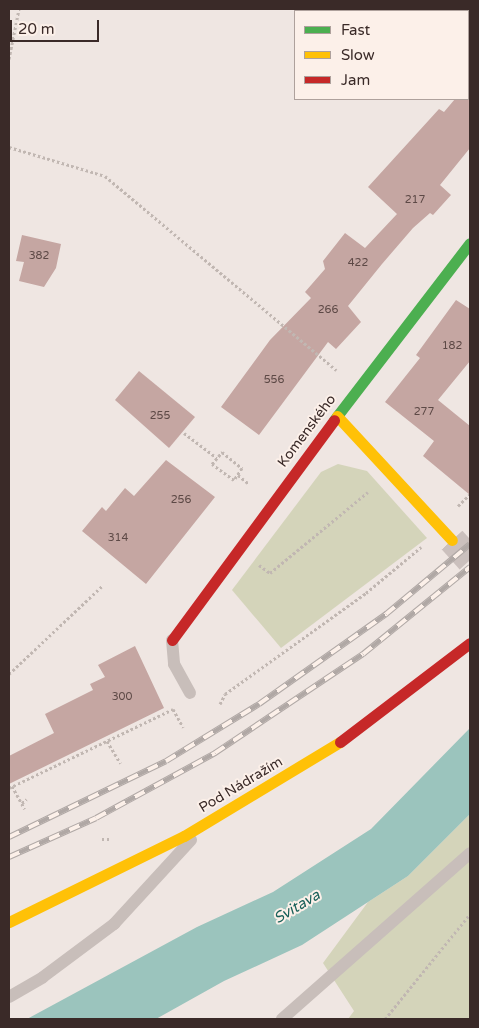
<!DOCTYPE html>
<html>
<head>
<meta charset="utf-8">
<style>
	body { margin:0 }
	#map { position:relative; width:479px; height:1028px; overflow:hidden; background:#efe6e2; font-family:"Varela Round",sans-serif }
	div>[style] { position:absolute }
	.green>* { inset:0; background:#d4d4ba }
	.water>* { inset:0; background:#9bc4bd }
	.building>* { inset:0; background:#c5a6a2 }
	.secondary-tunnel>* { height:28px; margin-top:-14px; transform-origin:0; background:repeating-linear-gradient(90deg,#cbc0bd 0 28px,transparent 0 42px) }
	.path>* { height:3px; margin-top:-1.5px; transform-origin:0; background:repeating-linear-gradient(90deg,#c1b7b2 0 2.5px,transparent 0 5px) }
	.lane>* { height:12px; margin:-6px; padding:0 6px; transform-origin:6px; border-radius:6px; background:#c8beba }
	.fast>* { height:11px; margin:-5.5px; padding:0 5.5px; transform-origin:5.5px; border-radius:5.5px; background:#4caf50 }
	.slow>* { height:11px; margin:-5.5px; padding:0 5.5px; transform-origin:5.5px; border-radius:5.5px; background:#ffc107 }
	.jam>* { height:11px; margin:-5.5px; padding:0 5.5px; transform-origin:5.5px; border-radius:5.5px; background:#c62828 }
	.rail>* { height:5.5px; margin-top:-2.75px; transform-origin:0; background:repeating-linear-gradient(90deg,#fcf0e9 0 11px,#b0a8a5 0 22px); box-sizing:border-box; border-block:1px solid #b0a8a5 }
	span { translate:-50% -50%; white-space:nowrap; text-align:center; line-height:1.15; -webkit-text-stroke:4px #fcf0e9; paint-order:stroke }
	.number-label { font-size:11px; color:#5d4946 }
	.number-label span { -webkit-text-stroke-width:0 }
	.street-label { font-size:14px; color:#3a2a28 }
	.water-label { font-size:15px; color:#186059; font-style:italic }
	.frame { position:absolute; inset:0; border:10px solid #3a2a28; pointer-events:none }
	.legend { position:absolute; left:294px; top:10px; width:175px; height:90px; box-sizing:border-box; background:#fcf0e9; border:1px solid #aea19c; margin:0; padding:6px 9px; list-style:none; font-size:15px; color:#3a2a28 }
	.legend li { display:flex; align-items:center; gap:10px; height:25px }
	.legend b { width:25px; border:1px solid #aea19c }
	.scale { position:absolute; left:10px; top:20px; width:89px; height:22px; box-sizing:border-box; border:2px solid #3a2a28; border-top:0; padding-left:6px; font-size:15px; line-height:18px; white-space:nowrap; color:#3a2a28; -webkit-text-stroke:4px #fcf0e9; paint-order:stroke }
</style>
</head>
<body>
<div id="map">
	<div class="green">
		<div style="clip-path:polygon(338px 464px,367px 471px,427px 538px,281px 648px,232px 590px,321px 472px)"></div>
		<div style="clip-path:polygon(470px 814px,470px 1019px,348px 1019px,354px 1011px,323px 963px,368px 902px,408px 876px)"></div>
	</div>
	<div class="water">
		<div style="clip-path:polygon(470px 728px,470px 814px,408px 876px,302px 945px,224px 981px,156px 1019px,27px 1019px,197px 927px,273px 892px,371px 829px)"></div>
	</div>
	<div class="building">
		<div style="clip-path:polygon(470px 80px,470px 148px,440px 185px,451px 195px,433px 215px,430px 213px,413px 228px,382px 264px,348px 306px,361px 322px,336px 349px,328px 342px,259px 435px,221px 407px,270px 340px,311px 298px,305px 292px,325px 269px,323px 261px,345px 233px,365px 248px,397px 214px,368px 187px,439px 109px,444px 112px,455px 99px,468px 99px)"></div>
		<div style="clip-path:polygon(22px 235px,61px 244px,56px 268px,44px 287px,19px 281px,24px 262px,16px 261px)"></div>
		<div style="clip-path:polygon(456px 300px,470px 309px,470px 361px,438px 400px,470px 426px,470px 495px,423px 456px,434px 441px,385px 402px,420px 358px,416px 355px)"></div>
		<div style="clip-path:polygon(139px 371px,195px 417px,169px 448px,115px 400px)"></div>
		<div style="clip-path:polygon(166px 460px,215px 497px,146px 584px,82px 531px,102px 507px,106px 511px,125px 488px,134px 496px)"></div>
		<div style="clip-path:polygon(135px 646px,164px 708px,9px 784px,9px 756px,54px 733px,45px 714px,93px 690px,90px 684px,105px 677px,98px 665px)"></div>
	</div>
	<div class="secondary-tunnel">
		<div style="left:452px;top:540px;width:27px;rotate:48deg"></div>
	</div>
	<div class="path">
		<div style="left:9px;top:59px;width:51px;rotate:-78.7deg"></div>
		<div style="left:9px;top:147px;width:100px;rotate:16.8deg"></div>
		<div style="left:105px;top:176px;width:302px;rotate:40deg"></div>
		<div style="left:184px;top:433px;width:41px;rotate:37.1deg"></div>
		<div style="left:222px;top:452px;width:26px;rotate:39deg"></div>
		<div style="left:242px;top:468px;width:14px;rotate:124deg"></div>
		<div style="left:234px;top:480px;width:27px;rotate:-144deg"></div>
		<div style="left:212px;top:464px;width:16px;rotate:-50deg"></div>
		<div style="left:238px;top:475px;width:14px;rotate:39deg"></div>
		<div style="left:458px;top:506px;width:17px;rotate:-45deg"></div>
		<div style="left:259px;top:565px;width:14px;rotate:36deg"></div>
		<div style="left:270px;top:573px;width:127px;rotate:-39.6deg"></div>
		<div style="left:9px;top:674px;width:128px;rotate:-43.4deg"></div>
		<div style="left:220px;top:704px;width:11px;rotate:-63deg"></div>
		<div style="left:225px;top:694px;width:173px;rotate:-35.6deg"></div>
		<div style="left:366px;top:593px;width:72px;rotate:-39.9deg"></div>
		<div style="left:107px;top:741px;width:26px;rotate:59deg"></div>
		<div style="left:12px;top:786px;width:26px;rotate:61deg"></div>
		<div style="left:9px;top:788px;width:182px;rotate:-25.7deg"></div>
		<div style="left:173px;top:709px;width:21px;rotate:61deg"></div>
		<div style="left:22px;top:803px;width:6px;rotate:-39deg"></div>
		<div style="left:102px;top:839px;width:9px"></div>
		<div style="left:385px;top:1019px;width:135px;rotate:-51deg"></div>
	</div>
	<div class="lane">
		<div style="left:172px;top:640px;width:24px;rotate:85deg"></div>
		<div style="left:174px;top:664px;width:33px;rotate:61deg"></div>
		<div style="left:9px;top:997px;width:39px;rotate:-30deg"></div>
		<div style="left:43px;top:977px;width:89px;rotate:-36.7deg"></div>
		<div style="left:114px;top:924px;width:114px;rotate:-47.5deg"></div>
		<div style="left:282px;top:1019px;width:251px;rotate:-41.4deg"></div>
	</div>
	<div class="fast">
		<div style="left:334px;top:420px;width:223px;rotate:-52.5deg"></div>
	</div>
	<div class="slow">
		<div style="left:337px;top:416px;width:169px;rotate:47.2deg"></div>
		<div style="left:9px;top:922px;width:195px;rotate:-26.2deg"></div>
		<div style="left:184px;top:836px;width:182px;rotate:-31.1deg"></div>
	</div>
	<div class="jam">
		<div style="left:172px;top:640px;width:273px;rotate:-53.6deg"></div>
		<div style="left:340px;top:742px;width:163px;rotate:-37.3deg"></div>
	</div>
	<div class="rail">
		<div style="left:9px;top:837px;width:174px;rotate:-25.8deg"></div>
		<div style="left:166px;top:761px;width:109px;rotate:-31.5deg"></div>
		<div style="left:259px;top:704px;width:156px;rotate:-35.3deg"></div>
		<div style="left:386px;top:614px;width:109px;rotate:-39.8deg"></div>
		<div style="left:9px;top:857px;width:95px;rotate:-24.1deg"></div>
		<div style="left:96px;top:818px;width:136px;rotate:-28.6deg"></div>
		<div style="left:215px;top:753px;width:178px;rotate:-33.8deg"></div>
		<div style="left:363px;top:654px;width:138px;rotate:-39.1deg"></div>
	</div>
	<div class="number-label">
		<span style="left:415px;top:200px">217</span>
		<span style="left:39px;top:256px">382</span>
		<span style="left:358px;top:263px">422</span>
		<span style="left:328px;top:310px">266</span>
		<span style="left:452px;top:346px">182</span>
		<span style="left:274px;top:380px">556</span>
		<span style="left:424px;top:412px">277</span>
		<span style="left:160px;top:416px">255</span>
		<span style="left:181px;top:500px">256</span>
		<span style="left:118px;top:538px">314</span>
		<span style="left:122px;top:697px">300</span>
	</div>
	<div class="street-label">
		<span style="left:307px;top:431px;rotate:-53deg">Komenského</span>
		<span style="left:241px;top:785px;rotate:-31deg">Pod Nádražím</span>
	</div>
	<div class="water-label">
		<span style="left:297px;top:907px;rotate:-31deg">Svitava</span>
	</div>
	<div class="frame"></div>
	<ul class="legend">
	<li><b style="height:6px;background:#4caf50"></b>Fast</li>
	<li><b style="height:6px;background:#ffc107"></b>Slow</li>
	<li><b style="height:6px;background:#c62828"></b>Jam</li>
	</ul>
	<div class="scale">20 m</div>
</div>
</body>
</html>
